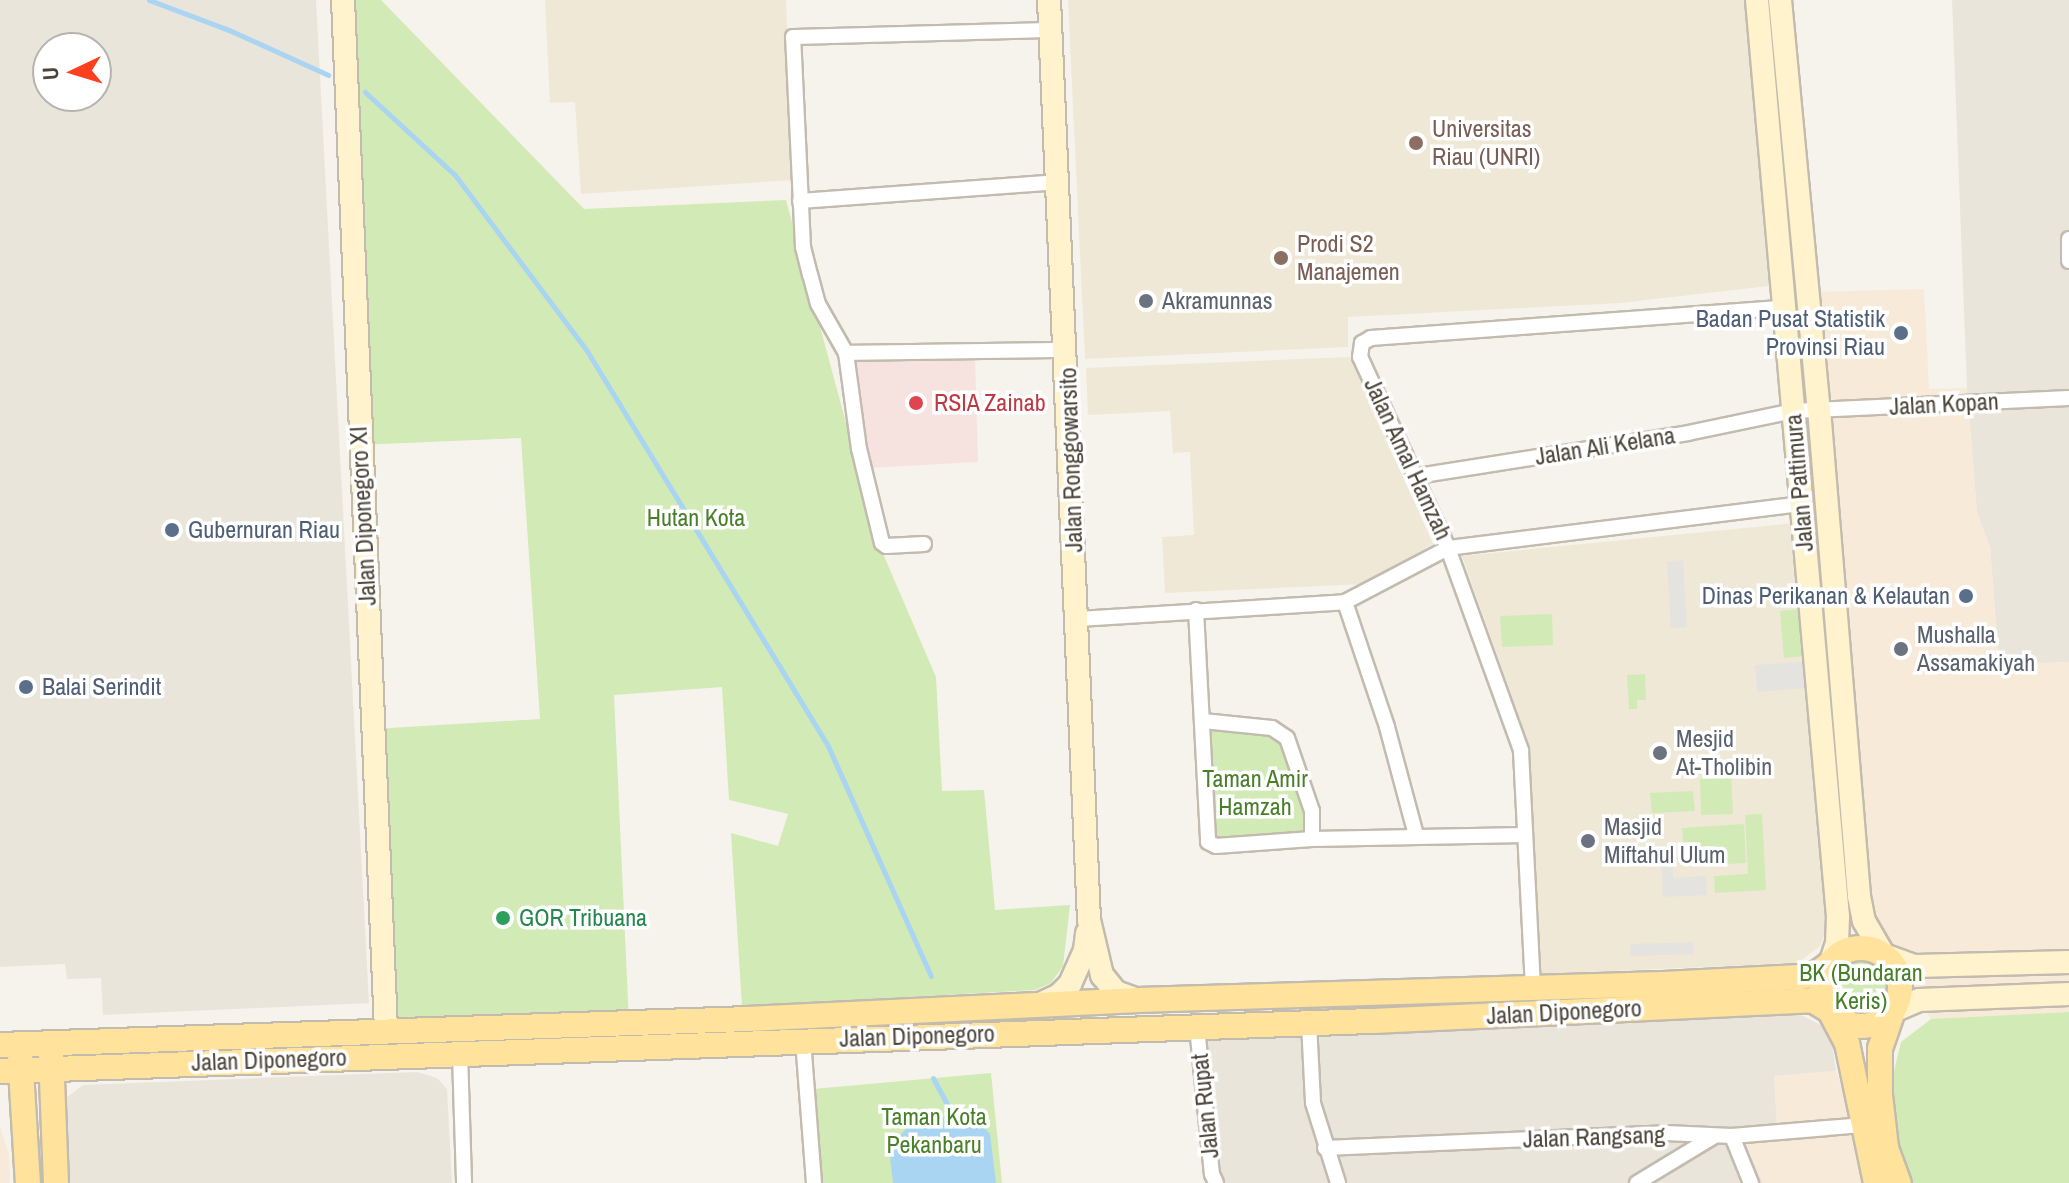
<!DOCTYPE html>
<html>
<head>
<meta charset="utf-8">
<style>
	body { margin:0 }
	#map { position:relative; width:2069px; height:1183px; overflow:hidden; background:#f6f3ec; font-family:"Archivo Narrow",sans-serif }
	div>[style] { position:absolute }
	.residential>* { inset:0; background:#eae5da }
	.commercial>* { inset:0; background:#f7ead8 }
	.education>* { inset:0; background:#efe8d6 }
	.medical>* { inset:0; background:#f6e3e0 }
	.green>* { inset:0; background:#d2eab5 }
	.round { border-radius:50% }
	.parking>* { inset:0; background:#e5e3e0 }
	.water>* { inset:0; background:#a9d4f2 }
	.stream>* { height:5px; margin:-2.5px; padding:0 2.5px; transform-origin:2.5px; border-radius:2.5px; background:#a9d4f2 }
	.roads { filter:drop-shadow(2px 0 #c2bbae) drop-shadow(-2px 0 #c2bbae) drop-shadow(0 2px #c2bbae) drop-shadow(0 -2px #c2bbae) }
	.street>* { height:14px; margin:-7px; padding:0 7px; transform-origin:7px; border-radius:7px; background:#fff }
	.secondary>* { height:22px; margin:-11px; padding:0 11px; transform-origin:11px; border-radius:11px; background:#fff3cd }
	.primary>* { height:24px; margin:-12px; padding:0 12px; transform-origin:12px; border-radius:12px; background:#ffe39c }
	.primary>.ring { margin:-12px; padding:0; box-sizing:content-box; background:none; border:24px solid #ffe39c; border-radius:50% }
	.dots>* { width:22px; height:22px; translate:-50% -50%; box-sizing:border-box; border:4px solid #fff; border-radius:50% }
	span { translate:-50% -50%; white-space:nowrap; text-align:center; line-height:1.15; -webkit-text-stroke:7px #fff; paint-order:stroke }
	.education-label { font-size:24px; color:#785e54 }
	.left { translate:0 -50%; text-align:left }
	.worship-label { font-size:24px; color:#5b616d }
	.service-label { font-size:24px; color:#4e5e75 }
	.right { translate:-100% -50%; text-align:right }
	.health-label { font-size:24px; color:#be3a42 }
	.street-label { font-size:24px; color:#4b4439 }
	.park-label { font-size:24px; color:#4a7f2a }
	.leisure-label { font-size:24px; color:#27864d }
	.north { position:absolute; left:32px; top:32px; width:80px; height:80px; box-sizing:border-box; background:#fff; border:2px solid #b7b4b0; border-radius:50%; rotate:266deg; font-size:22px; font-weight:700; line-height:32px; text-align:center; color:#4b4439 }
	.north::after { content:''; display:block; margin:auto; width:28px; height:36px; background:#fc3f1d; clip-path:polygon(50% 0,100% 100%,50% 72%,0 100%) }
</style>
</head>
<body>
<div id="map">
	<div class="residential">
		<div style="clip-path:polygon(evenodd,0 0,316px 0,369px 1003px,103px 1015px,101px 978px,67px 979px,65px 964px,0 967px,0 0,48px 48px,96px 48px,96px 96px,48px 96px,48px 48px)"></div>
		<div style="clip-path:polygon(1952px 0,2069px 0,2069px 662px,1999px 665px,1990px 547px,1977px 513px,1967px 388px)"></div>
		<div style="clip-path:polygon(1801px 1015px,1823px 1026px,1832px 1042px,1836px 1071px,1774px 1076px,1778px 1138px,1744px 1141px,1763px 1183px,1216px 1183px,1199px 1040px)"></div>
		<div style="clip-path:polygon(417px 1072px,437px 1078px,447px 1089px,452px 1183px,63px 1183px,61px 1113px,66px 1098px,83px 1085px)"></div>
	</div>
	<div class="commercial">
		<div style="clip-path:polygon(1924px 289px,1929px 389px,1967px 388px,1977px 513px,1990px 547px,1999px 665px,2069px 662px,2069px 1012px,1931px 1019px,1875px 924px,1816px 292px)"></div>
		<div style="clip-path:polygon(1836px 1071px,1853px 1119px,1861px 1183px,1763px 1183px,1744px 1140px,1778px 1138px,1774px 1076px)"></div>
		<div style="clip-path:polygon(0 1126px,9px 1154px,10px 1183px,0 1183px)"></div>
	</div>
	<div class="education">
		<div style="clip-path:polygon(545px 0,786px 0,793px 180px,581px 194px,575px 102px,550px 103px)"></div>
		<div style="clip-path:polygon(1068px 0,1747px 0,1769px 286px,1620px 303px,1348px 317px,1348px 347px,1085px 359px)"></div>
		<div style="clip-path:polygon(1350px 357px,1433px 544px,1363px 584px,1165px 593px,1162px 537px,1194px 535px,1190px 452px,1173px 453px,1170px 411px,1088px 415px,1086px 368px)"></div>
		<div style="clip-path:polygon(1794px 523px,1828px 901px,1827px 928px,1820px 946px,1798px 963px,1542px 974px,1538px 967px,1527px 739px,1462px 556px)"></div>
	</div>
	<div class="medical">
		<div style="clip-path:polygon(975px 354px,978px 462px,868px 468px,852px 358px)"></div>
	</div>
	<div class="green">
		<div style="clip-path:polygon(344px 0,381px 0,584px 209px,786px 200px,878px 542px,936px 677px,942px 791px,984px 790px,995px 910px,1070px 905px,1063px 966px,1051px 983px,1035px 990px,742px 1006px,731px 833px,778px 846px,788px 814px,729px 800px,722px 687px,614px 695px,629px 1023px,386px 1030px,373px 729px,540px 719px,521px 438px,359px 445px)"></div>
		<div style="clip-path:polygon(1801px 609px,1805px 656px,1784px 658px,1780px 611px)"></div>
		<div style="clip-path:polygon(1552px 614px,1553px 645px,1502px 647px,1500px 616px)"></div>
		<div style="clip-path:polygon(1645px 674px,1646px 700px,1637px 700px,1637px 709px,1629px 709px,1627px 675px)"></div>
		<div style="clip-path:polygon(1203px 721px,1287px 738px,1312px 839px,1208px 842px)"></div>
		<div style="clip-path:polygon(1731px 777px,1733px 814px,1701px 815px,1700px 779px)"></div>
		<div style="clip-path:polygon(1693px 791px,1695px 811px,1652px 813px,1650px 793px)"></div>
		<div style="clip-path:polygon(1762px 814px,1766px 890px,1715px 893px,1714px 876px,1748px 874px,1745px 815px)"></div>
		<div style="clip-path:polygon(1744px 824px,1746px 863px,1685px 866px,1682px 828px)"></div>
		<div class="round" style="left:1835px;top:961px;width:52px;height:52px"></div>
		<div style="clip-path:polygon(2069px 1012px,2069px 1183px,1906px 1183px,1888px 1096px,1901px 1042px,1931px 1019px)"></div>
		<div style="clip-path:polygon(991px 1073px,1002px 1183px,822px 1183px,813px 1089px)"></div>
	</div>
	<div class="parking">
		<div style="clip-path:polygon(1683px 560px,1687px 627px,1671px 628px,1667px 562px)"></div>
		<div style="clip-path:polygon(1805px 662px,1807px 688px,1757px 692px,1755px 665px)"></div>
		<div style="clip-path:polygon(1672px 846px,1673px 878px,1706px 876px,1707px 895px,1663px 897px,1661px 847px)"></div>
		<div style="clip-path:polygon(1693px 942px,1694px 954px,1631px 956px,1630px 944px)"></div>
	</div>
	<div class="water">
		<div style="clip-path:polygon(971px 1113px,990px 1134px,996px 1183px,893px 1183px,889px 1148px,912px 1122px)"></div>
	</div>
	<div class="stream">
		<div style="left:149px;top:0;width:85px;rotate:20.6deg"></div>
		<div style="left:229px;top:30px;width:109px;rotate:24.4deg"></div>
		<div style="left:365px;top:92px;width:122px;rotate:42.7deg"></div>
		<div style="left:455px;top:175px;width:220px;rotate:53.1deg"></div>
		<div style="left:587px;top:351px;width:463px;rotate:58.6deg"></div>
		<div style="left:828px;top:746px;width:252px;rotate:65.9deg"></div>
		<div style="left:933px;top:1078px;width:42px;rotate:61.6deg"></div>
	</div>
	<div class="roads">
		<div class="street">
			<div style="left:800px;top:201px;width:260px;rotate:-4.2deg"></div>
			<div style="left:2069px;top:239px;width:22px;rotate:90deg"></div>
			<div style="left:846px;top:353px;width:221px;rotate:-0.8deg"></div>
			<div style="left:1417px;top:476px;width:274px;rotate:-9deg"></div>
			<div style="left:1688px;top:433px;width:107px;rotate:-11.8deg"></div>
			<div style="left:1793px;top:411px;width:276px;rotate:-2.7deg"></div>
			<div style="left:924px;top:544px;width:38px;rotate:177deg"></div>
			<div style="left:886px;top:546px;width:5px;rotate:-143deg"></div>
			<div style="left:882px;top:543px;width:97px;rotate:-103.7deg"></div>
			<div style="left:859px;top:449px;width:97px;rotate:-97.7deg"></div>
			<div style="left:846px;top:353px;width:56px;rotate:-119.7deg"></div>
			<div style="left:818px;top:304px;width:30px;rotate:-105deg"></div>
			<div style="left:810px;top:275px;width:29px;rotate:-104deg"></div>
			<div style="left:803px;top:247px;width:210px;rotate:-92.7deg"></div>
			<div style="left:793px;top:37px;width:257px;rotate:-1.6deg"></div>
			<div style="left:1345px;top:602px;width:132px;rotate:71.4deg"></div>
			<div style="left:1387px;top:727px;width:112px;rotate:75deg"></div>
			<div style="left:1196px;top:610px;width:232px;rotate:87deg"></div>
			<div style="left:1208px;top:842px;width:9px;rotate:27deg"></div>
			<div style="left:1216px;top:846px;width:96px;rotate:-4.2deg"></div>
			<div style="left:1312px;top:839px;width:213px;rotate:-1.1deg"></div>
			<div style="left:1078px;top:619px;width:268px;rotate:-3.6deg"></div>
			<div style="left:1345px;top:602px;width:116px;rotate:-27.7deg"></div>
			<div style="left:1448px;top:548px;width:356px;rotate:-7.1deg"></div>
			<div style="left:1203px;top:721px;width:69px;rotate:5.8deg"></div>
			<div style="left:1272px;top:728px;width:18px;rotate:34deg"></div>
			<div style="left:1287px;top:738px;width:77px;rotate:71.1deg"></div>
			<div style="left:1312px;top:811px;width:28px;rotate:90deg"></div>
			<div style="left:1533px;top:988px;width:238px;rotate:-92.9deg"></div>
			<div style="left:1521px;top:750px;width:215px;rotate:-109.9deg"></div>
			<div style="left:1448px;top:548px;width:210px;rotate:-114.7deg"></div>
			<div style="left:1360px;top:357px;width:14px;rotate:-82deg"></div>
			<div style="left:1362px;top:343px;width:10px;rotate:-29deg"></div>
			<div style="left:1371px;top:338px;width:413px;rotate:-4.2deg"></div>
			<div style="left:1309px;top:1023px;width:80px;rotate:87.1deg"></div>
			<div style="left:1313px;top:1103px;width:84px;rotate:72.6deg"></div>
			<div style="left:1197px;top:1027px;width:148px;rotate:84.2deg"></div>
			<div style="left:1212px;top:1174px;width:10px;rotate:66deg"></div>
			<div style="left:803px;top:1040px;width:143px;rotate:85.6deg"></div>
			<div style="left:460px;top:1054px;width:129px;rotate:88.2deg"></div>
			<div style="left:1732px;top:1136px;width:51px;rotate:68deg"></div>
			<div style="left:1325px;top:1148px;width:341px;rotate:-2.5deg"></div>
			<div style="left:1666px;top:1133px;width:66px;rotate:2.6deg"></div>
			<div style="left:1732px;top:1136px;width:130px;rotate:-4.8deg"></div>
			<div style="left:1637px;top:1183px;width:89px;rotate:-31.2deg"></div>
		</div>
		<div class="secondary">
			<div style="left:343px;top:0;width:1032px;rotate:87.61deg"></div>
			<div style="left:1049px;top:0;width:921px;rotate:87.51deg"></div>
			<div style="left:1089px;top:920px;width:57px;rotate:76.7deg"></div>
			<div style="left:1102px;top:975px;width:22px;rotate:51deg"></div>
			<div style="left:1116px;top:992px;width:23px;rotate:20deg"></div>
			<div style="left:1757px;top:0;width:920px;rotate:84.95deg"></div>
			<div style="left:1838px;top:916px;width:27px;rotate:92deg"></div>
			<div style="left:1837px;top:943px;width:22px;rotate:108deg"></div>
			<div style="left:1780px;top:0;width:411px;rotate:84.6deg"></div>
			<div style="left:1819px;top:409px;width:489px;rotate:85.3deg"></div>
			<div style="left:1859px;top:896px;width:25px;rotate:79deg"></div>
			<div style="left:1864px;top:921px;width:39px;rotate:60deg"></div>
			<div style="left:1884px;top:955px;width:33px;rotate:20deg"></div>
			<div style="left:1915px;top:966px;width:154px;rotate:-1.5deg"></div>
			<div style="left:1038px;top:1005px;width:23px;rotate:-25deg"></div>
			<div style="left:1059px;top:995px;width:16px;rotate:-45deg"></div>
			<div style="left:1070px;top:984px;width:37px;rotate:-66deg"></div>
			<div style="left:1085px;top:950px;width:17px;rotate:-83deg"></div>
			<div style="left:1893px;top:1011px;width:28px;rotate:-23deg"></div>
			<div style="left:1919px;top:1000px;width:150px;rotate:-2.3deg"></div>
		</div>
		<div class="primary">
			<div class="ring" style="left:1822px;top:948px;width:54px;height:54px"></div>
			<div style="left:1893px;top:1011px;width:39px;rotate:109deg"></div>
			<div style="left:1880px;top:1048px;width:47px;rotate:90deg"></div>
			<div style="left:1880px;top:1095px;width:53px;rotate:83.5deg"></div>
			<div style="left:1886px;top:1148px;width:37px;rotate:70deg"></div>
			<div style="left:0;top:1045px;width:749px;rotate:-1.99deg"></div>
			<div style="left:749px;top:1019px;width:389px;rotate:-2.8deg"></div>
			<div style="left:1138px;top:1000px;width:525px;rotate:-1.75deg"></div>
			<div style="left:1663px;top:984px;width:137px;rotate:-2.9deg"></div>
			<div style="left:1800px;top:977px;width:16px;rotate:-11deg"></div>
			<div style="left:1816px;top:974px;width:17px;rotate:-36deg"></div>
			<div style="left:51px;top:1053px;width:130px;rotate:87.8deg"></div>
			<div style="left:20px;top:1054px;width:129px;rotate:86.5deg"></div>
			<div style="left:0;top:1071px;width:1374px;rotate:-2.09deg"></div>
			<div style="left:1373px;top:1021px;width:440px;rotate:-2.7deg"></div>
			<div style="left:1812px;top:1000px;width:21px;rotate:31deg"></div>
			<div style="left:1830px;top:1011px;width:36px;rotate:62deg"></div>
			<div style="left:1847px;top:1043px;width:143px;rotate:78.3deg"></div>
		</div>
	</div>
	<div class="dots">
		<div style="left:1416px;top:143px;background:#8d6e63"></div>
		<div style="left:1281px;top:258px;background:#8d6e63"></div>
		<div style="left:1146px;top:301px;background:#6b7280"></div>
		<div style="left:1901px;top:333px;background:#5c6f8a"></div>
		<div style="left:916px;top:403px;background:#e0444e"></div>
		<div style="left:172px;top:530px;background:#5c6f8a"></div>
		<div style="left:1966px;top:596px;background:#5c6f8a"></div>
		<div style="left:1901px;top:649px;background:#6b7280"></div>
		<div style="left:26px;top:687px;background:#5c6f8a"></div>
		<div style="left:1660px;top:753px;background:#6b7280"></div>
		<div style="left:1588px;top:841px;background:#6b7280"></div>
		<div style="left:503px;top:918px;background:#2e9e5b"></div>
	</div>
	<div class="education-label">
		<span class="left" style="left:1432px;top:143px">Universitas<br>Riau (UNRI)</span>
		<span class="left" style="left:1297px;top:258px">Prodi S2<br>Manajemen</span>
	</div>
	<div class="worship-label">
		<span class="left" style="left:1162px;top:301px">Akramunnas</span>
		<span class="left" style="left:1917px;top:649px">Mushalla<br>Assamakiyah</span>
		<span class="left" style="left:1676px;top:753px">Mesjid<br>At-Tholibin</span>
		<span class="left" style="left:1604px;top:841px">Masjid<br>Miftahul Ulum</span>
	</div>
	<div class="service-label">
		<span class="right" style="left:1885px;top:333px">Badan Pusat Statistik<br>Provinsi Riau</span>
		<span class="left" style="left:188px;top:530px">Gubernuran Riau</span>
		<span class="right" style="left:1950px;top:596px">Dinas Perikanan &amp; Kelautan</span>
		<span class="left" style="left:42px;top:687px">Balai Serindit</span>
	</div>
	<div class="health-label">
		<span class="left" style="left:934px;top:403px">RSIA Zainab</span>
	</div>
	<div class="street-label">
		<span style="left:1944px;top:404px;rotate:-3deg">Jalan Kopan</span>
		<span style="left:1605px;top:446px;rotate:-9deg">Jalan Ali Kelana</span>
		<span style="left:1408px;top:459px;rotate:65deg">Jalan Amal Hamzah</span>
		<span style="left:1071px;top:460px;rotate:-92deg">Jalan Ronggowarsito</span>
		<span style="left:1799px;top:483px;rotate:-95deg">Jalan Pattimura</span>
		<span style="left:363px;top:516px;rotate:-93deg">Jalan Diponegoro XI</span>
		<span style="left:1564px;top:1012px;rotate:-3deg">Jalan Diponegoro</span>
		<span style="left:917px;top:1036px;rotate:-2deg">Jalan Diponegoro</span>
		<span style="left:269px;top:1060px;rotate:-2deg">Jalan Diponegoro</span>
		<span style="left:1205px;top:1106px;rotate:-96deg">Jalan Rupat</span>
		<span style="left:1594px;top:1137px;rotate:-2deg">Jalan Rangsang</span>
	</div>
	<div class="park-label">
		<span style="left:696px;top:518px">Hutan Kota</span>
		<span style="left:1255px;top:793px">Taman Amir<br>Hamzah</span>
		<span style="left:1861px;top:987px">BK (Bundaran<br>Keris)</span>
		<span style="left:934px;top:1131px">Taman Kota<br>Pekanbaru</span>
	</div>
	<div class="leisure-label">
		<span class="left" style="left:519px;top:918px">GOR Tribuana</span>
	</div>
	<div class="north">U</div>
</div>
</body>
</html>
